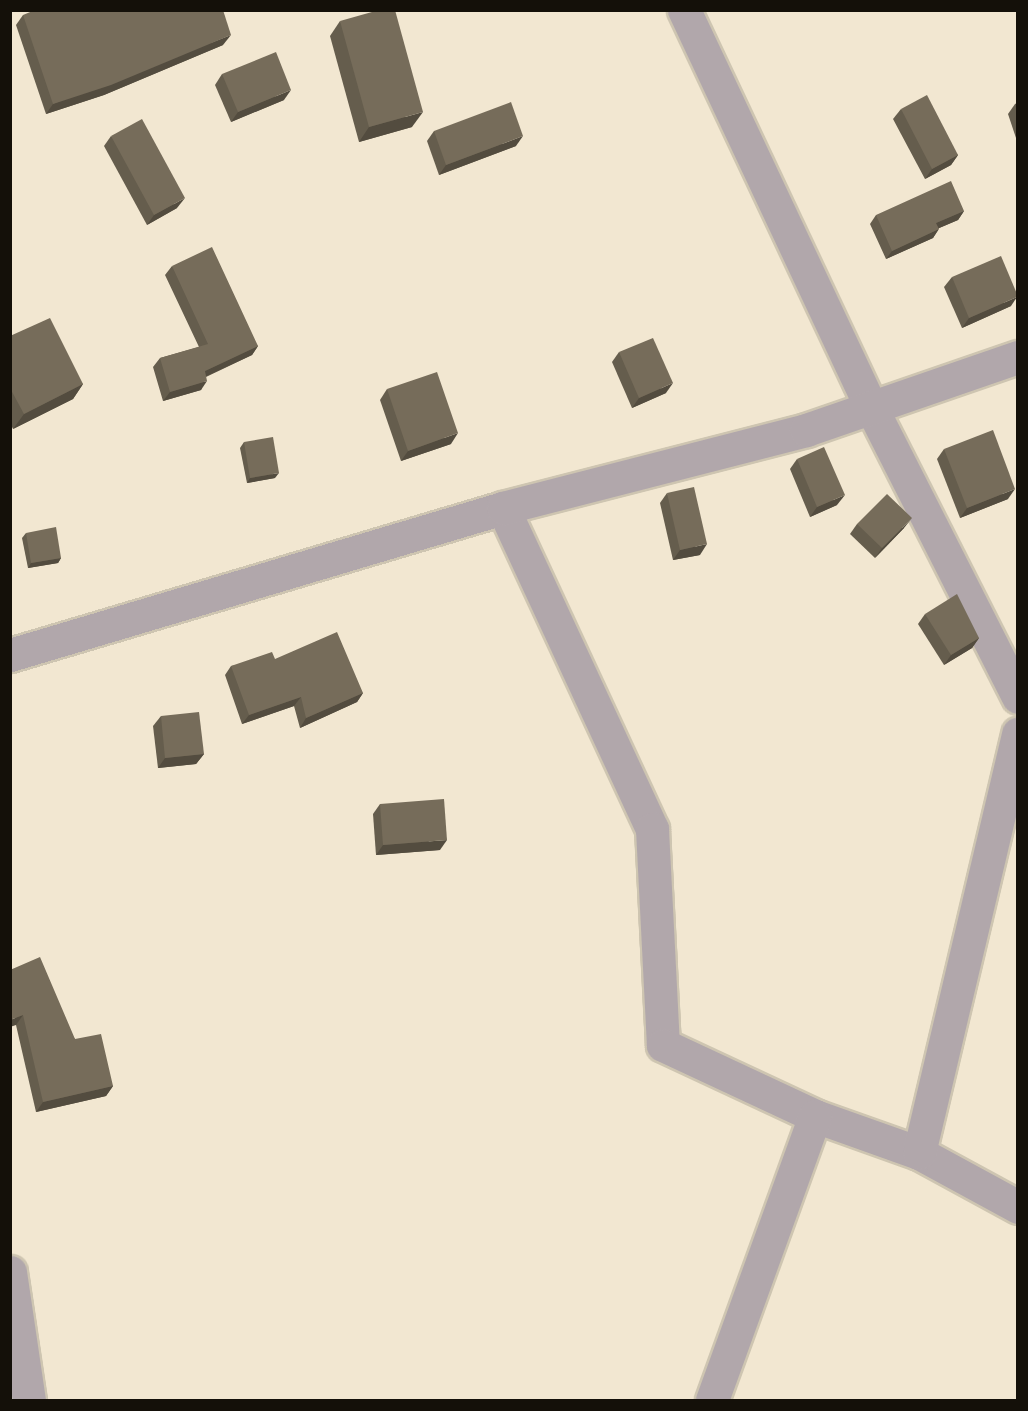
<!DOCTYPE html>
<html>
<head>
<meta charset="utf-8">
<style>
	body { margin:0 }
	#map { position:relative; width:1028px; height:1411px; overflow:hidden; background:#f2e7d1; font-family:"Open Sans",sans-serif }
	div>[style] { position:absolute }
	.roads { filter:drop-shadow(2px 0 #cec5b1) drop-shadow(-2px 0 #cec5b1) drop-shadow(0 2px #cec5b1) drop-shadow(0 -2px #cec5b1) }
	.street>* { height:33px; margin:-16.5px; padding:0 16.5px; transform-origin:16.5px; border-radius:16.5px; background:#b1a7ab }
	.wall>* { inset:0; background:#655d4d }
	.shaded-wall>* { inset:0; background:#534c3f }
	.building>* { inset:0; background:#766c5a }
	span { translate:-50% -50%; white-space:nowrap; text-align:center; line-height:1.15; -webkit-text-stroke:4.5px #f2e7d1; paint-order:stroke }
	.frame { position:absolute; inset:0; border:12px solid #141009; pointer-events:none }
</style>
</head>
<body>
<div id="map">
	<div class="roads">
		<div class="street">
			<div style="left:684px;top:10px;width:439px;rotate:64.8deg"></div>
			<div style="left:871px;top:407px;width:325px;rotate:63.1deg"></div>
			<div style="left:503px;top:508px;width:354px;rotate:65.1deg"></div>
			<div style="left:652px;top:829px;width:216px;rotate:87.1deg"></div>
			<div style="left:663px;top:1045px;width:168px;rotate:25deg"></div>
			<div style="left:815px;top:1116px;width:110px;rotate:19.6deg"></div>
			<div style="left:919px;top:1153px;width:113px;rotate:28.6deg"></div>
			<div style="left:10px;top:655px;width:514px;rotate:-16.6deg"></div>
			<div style="left:503px;top:508px;width:313px;rotate:-14.4deg"></div>
			<div style="left:806px;top:430px;width:224px;rotate:-19deg"></div>
			<div style="left:919px;top:1153px;width:431px;rotate:-76.7deg"></div>
			<div style="left:10px;top:1272px;width:129px;rotate:81.6deg"></div>
			<div style="left:712px;top:1400px;width:302px;rotate:-70.1deg"></div>
		</div>
	</div>
	<div class="wall">
		<div style="clip-path:polygon(23px 15px,223px 45px,104px 95px,46px 114px,16px 25px)"></div>
		<div style="clip-path:polygon(340px 21px,412px 127px,359px 142px,330px 36px)"></div>
		<div style="clip-path:polygon(222px 74px,284px 100px,231px 122px,215px 85px)"></div>
		<div style="clip-path:polygon(1017px 103px,1017px 141px,1008px 114px,1015px 104px)"></div>
		<div style="clip-path:polygon(901px 109px,958px 155px,951px 165px,925px 179px,893px 119px)"></div>
		<div style="clip-path:polygon(434px 131px,516px 146px,439px 175px,427px 141px)"></div>
		<div style="clip-path:polygon(111px 136px,177px 208px,147px 225px,104px 146px)"></div>
		<div style="clip-path:polygon(964px 211px,958px 220px,939px 228px,933px 238px,886px 259px,870px 224px,876px 215px)"></div>
		<div style="clip-path:polygon(172px 266px,258px 346px,252px 355px,206px 377px,201px 390px,163px 401px,153px 367px,160px 358px,199px 347px,165px 275px)"></div>
		<div style="clip-path:polygon(952px 277px,1011px 306px,962px 328px,944px 287px)"></div>
		<div style="clip-path:polygon(10px 336px,83px 384px,73px 399px,13px 429px,10px 423px)"></div>
		<div style="clip-path:polygon(619px 352px,666px 393px,632px 408px,612px 362px)"></div>
		<div style="clip-path:polygon(387px 389px,451px 444px,401px 461px,380px 400px)"></div>
		<div style="clip-path:polygon(244px 442px,275px 478px,247px 483px,240px 448px)"></div>
		<div style="clip-path:polygon(944px 449px,1008px 499px,960px 518px,937px 459px)"></div>
		<div style="clip-path:polygon(797px 459px,837px 505px,810px 517px,790px 469px)"></div>
		<div style="clip-path:polygon(667px 493px,700px 555px,673px 560px,660px 503px)"></div>
		<div style="clip-path:polygon(857px 524px,904px 528px,875px 558px,850px 534px)"></div>
		<div style="clip-path:polygon(26px 533px,61px 558px,58px 563px,28px 568px,22px 538px)"></div>
		<div style="clip-path:polygon(925px 614px,979px 638px,972px 648px,944px 665px,918px 624px)"></div>
		<div style="clip-path:polygon(275px 659px,363px 693px,357px 702px,300px 728px,294px 706px,242px 724px,225px 675px,231px 666px)"></div>
		<div style="clip-path:polygon(161px 716px,204px 754px,196px 764px,158px 768px,153px 726px)"></div>
		<div style="clip-path:polygon(380px 804px,440px 850px,376px 855px,373px 814px)"></div>
		<div style="clip-path:polygon(10px 970px,75px 1039px,113px 1086px,106px 1096px,36px 1112px,16px 1025px)"></div>
	</div>
	<div class="shaded-wall">
		<div style="clip-path:polygon(231px 35px,223px 45px,104px 95px,46px 114px,53px 104px)"></div>
		<div style="clip-path:polygon(291px 90px,284px 100px,231px 122px,238px 112px)"></div>
		<div style="clip-path:polygon(423px 112px,412px 127px,359px 142px,369px 127px)"></div>
		<div style="clip-path:polygon(523px 136px,516px 146px,439px 175px,446px 165px)"></div>
		<div style="clip-path:polygon(958px 155px,951px 165px,925px 179px,932px 169px)"></div>
		<div style="clip-path:polygon(185px 198px,177px 208px,147px 225px,154px 215px)"></div>
		<div style="clip-path:polygon(964px 211px,958px 220px,930px 232px,936px 223px)"></div>
		<div style="clip-path:polygon(939px 229px,933px 238px,886px 259px,892px 251px)"></div>
		<div style="clip-path:polygon(1017px 297px,1011px 306px,962px 328px,969px 318px)"></div>
		<div style="clip-path:polygon(258px 346px,252px 355px,198px 380px,205px 371px)"></div>
		<div style="clip-path:polygon(207px 381px,201px 390px,163px 401px,170px 392px)"></div>
		<div style="clip-path:polygon(673px 383px,666px 393px,632px 408px,639px 398px)"></div>
		<div style="clip-path:polygon(83px 384px,73px 399px,13px 429px,24px 414px)"></div>
		<div style="clip-path:polygon(458px 433px,451px 444px,401px 461px,408px 451px)"></div>
		<div style="clip-path:polygon(279px 473px,275px 478px,247px 483px,250px 478px)"></div>
		<div style="clip-path:polygon(1015px 489px,1008px 499px,960px 518px,967px 508px)"></div>
		<div style="clip-path:polygon(845px 495px,837px 505px,810px 517px,817px 507px)"></div>
		<div style="clip-path:polygon(912px 518px,904px 528px,875px 558px,882px 548px)"></div>
		<div style="clip-path:polygon(707px 544px,700px 555px,673px 560px,680px 550px)"></div>
		<div style="clip-path:polygon(61px 558px,58px 563px,28px 568px,31px 563px)"></div>
		<div style="clip-path:polygon(979px 638px,972px 648px,944px 665px,951px 655px)"></div>
		<div style="clip-path:polygon(363px 693px,357px 702px,300px 728px,306px 718px)"></div>
		<div style="clip-path:polygon(301px 697px,294px 706px,242px 724px,249px 715px)"></div>
		<div style="clip-path:polygon(204px 754px,196px 764px,158px 768px,165px 758px)"></div>
		<div style="clip-path:polygon(447px 840px,440px 850px,376px 855px,383px 845px)"></div>
		<div style="clip-path:polygon(23px 1015px,16px 1025px,10px 1027px,10px 1020px)"></div>
		<div style="clip-path:polygon(113px 1086px,106px 1096px,36px 1112px,43px 1102px)"></div>
	</div>
	<div class="building">
		<div style="clip-path:polygon(35px 10px,223px 10px,231px 35px,111px 85px,53px 104px,23px 15px)"></div>
		<div style="clip-path:polygon(379px 10px,395px 10px,423px 112px,369px 127px,340px 21px)"></div>
		<div style="clip-path:polygon(276px 52px,291px 90px,238px 112px,222px 74px)"></div>
		<div style="clip-path:polygon(927px 95px,958px 155px,932px 169px,901px 109px)"></div>
		<div style="clip-path:polygon(511px 102px,523px 136px,446px 165px,434px 131px)"></div>
		<div style="clip-path:polygon(142px 119px,185px 198px,154px 215px,111px 136px)"></div>
		<div style="clip-path:polygon(951px 181px,964px 211px,936px 223px,939px 229px,892px 251px,876px 215px)"></div>
		<div style="clip-path:polygon(212px 247px,258px 346px,205px 371px,207px 381px,170px 392px,160px 358px,208px 344px,172px 266px)"></div>
		<div style="clip-path:polygon(1001px 256px,1017px 294px,1017px 297px,969px 318px,952px 277px)"></div>
		<div style="clip-path:polygon(50px 318px,83px 384px,24px 414px,10px 388px,10px 336px)"></div>
		<div style="clip-path:polygon(653px 338px,673px 383px,639px 398px,619px 352px)"></div>
		<div style="clip-path:polygon(437px 372px,458px 433px,408px 451px,387px 389px)"></div>
		<div style="clip-path:polygon(993px 430px,1015px 489px,967px 508px,944px 449px)"></div>
		<div style="clip-path:polygon(273px 437px,279px 473px,250px 478px,244px 442px)"></div>
		<div style="clip-path:polygon(824px 447px,845px 495px,817px 507px,797px 459px)"></div>
		<div style="clip-path:polygon(694px 487px,707px 544px,680px 550px,667px 493px)"></div>
		<div style="clip-path:polygon(887px 494px,912px 518px,882px 548px,857px 524px)"></div>
		<div style="clip-path:polygon(56px 527px,61px 558px,31px 563px,26px 533px)"></div>
		<div style="clip-path:polygon(957px 594px,979px 638px,951px 655px,925px 614px)"></div>
		<div style="clip-path:polygon(337px 632px,363px 693px,306px 718px,301px 697px,249px 715px,231px 666px,272px 652px,275px 659px)"></div>
		<div style="clip-path:polygon(199px 712px,204px 754px,165px 758px,161px 716px)"></div>
		<div style="clip-path:polygon(444px 799px,447px 840px,383px 845px,380px 804px)"></div>
		<div style="clip-path:polygon(40px 957px,75px 1039px,101px 1034px,113px 1086px,43px 1102px,23px 1015px,10px 1020px,10px 970px)"></div>
	</div>
	<div class="frame"></div>
</div>
</body>
</html>
